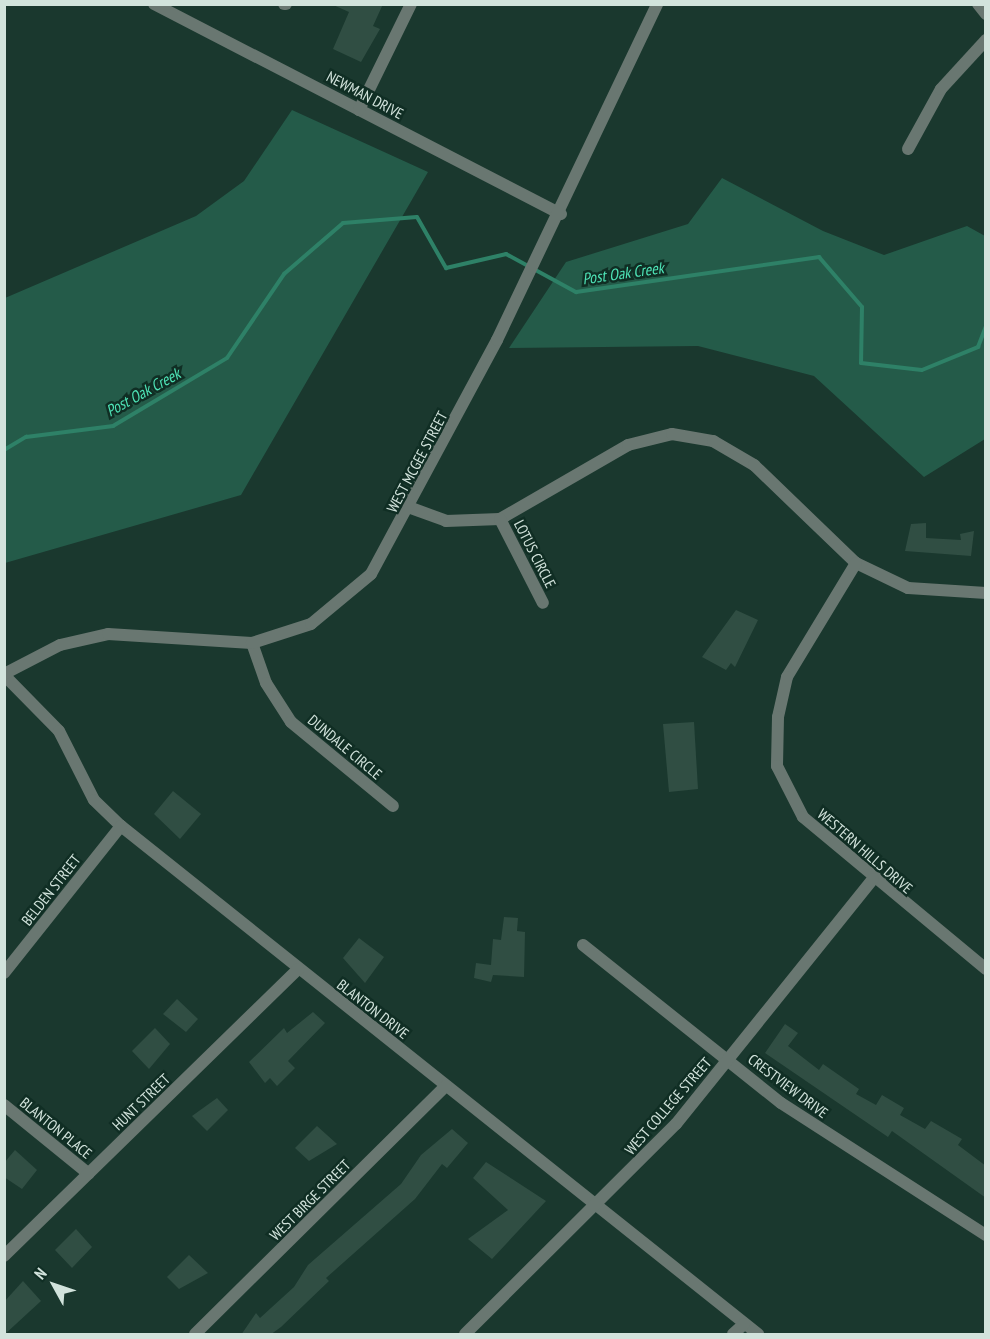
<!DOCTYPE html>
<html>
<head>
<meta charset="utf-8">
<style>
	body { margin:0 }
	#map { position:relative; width:990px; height:1339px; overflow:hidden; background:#1a382e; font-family:"PT Sans Narrow",sans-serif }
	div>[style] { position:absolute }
	.green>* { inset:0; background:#245b49 }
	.stream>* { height:4px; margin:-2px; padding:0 2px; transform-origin:2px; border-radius:2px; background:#2e8167 }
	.building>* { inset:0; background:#304e43 }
	.minor>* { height:12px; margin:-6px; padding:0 6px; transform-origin:6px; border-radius:6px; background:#697771 }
	.tertiary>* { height:12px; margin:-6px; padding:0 6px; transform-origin:6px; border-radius:6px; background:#697771 }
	span { translate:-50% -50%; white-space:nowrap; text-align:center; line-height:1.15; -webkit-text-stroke:5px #102e24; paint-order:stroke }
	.street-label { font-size:15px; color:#d2e3dc }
	.water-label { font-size:16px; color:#4ee3b6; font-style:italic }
	.frame { position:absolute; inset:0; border:6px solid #d2e3dc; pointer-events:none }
	.north { position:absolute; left:24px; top:1255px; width:60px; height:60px; -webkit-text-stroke:4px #102e24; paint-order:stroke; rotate:310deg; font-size:16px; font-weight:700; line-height:24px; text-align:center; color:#d2e3dc }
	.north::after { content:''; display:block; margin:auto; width:21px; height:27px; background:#d2e3dc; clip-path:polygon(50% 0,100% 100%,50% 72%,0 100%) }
</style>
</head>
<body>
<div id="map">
	<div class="green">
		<div style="clip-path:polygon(292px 110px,428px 172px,241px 495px,5px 563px,5px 298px,196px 216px,244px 181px)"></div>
		<div style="clip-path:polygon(722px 178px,823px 231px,884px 255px,967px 226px,985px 236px,985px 439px,924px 477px,814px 376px,698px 346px,509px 348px,566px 262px,688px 224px)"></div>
	</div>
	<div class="stream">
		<div style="left:4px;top:450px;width:26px;rotate:-31deg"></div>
		<div style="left:26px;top:437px;width:88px;rotate:-7.2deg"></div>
		<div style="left:113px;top:426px;width:133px;rotate:-30.8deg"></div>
		<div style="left:227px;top:358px;width:102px;rotate:-55.8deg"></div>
		<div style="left:284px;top:274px;width:78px;rotate:-40.8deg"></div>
		<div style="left:343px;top:223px;width:74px;rotate:-4.6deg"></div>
		<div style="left:417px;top:217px;width:59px;rotate:60.4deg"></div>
		<div style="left:446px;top:268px;width:62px;rotate:-13.1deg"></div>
		<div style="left:506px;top:254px;width:80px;rotate:28.5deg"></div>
		<div style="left:576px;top:292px;width:246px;rotate:-8.2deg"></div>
		<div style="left:819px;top:257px;width:66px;rotate:49.3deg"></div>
		<div style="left:862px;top:307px;width:56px;rotate:91deg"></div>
		<div style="left:861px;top:363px;width:61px;rotate:6.5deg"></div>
		<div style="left:922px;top:370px;width:61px;rotate:-22.3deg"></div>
		<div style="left:978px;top:347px;width:22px;rotate:-69deg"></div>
	</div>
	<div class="building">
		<div style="clip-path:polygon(331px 4px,383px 4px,373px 26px,380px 29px,361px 62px,333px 49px,349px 12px)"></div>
		<div style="clip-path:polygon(926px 523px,926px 538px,961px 540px,960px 534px,974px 531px,971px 556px,905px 551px,911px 524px)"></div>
		<div style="clip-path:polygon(736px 610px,758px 620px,735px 667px,731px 663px,726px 670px,702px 657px)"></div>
		<div style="clip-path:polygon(694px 722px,698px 789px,669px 792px,663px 724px)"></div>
		<div style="clip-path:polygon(173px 791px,201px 814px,180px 839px,154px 814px)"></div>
		<div style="clip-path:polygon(504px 917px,518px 918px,517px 931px,525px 932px,524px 977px,493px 975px,491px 982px,474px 978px,476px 963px,491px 965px,493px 939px,501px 940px)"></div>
		<div style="clip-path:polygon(359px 938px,384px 957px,365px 983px,343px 958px)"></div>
		<div style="clip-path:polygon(177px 999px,198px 1019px,186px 1032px,163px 1014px)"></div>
		<div style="clip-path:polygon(313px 1012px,325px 1023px,288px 1061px,295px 1068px,277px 1086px,270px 1078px,265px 1083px,249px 1062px,284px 1028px,287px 1033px)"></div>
		<div style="clip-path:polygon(785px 1024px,798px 1033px,788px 1046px,819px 1070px,823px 1064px,859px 1089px,856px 1094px,876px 1105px,882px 1095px,904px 1108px,900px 1115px,925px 1129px,931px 1121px,962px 1139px,958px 1145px,986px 1166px,986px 1198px,892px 1131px,888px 1137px,765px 1053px)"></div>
		<div style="clip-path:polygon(155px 1028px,170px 1044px,149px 1069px,132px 1051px)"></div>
		<div style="clip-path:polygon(217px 1098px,228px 1110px,207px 1131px,192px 1116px)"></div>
		<div style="clip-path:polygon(317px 1126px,337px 1144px,309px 1161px,295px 1148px)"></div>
		<div style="clip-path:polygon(452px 1129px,468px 1143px,447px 1168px,442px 1164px,415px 1199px,326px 1278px,329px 1281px,281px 1327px,270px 1335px,241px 1335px,256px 1313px,260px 1318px,294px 1287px,308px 1265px,401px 1184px,421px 1155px)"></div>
		<div style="clip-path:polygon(15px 1150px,37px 1170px,22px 1189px,4px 1177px,4px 1163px)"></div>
		<div style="clip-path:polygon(486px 1162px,546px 1201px,492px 1259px,468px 1239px,508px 1210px,473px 1178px)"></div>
		<div style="clip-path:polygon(76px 1229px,92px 1247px,72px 1268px,55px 1250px)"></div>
		<div style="clip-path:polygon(189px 1255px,208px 1273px,179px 1289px,167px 1277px)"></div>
		<div style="clip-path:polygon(23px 1281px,41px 1301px,4px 1335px,4px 1302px)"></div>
	</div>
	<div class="minor">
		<div style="left:154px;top:4px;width:458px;rotate:27.3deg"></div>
		<div style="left:284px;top:4px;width:2px"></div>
		<div style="left:978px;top:4px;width:13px;rotate:51deg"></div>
		<div style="left:359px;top:110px;width:118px;rotate:-63.9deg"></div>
		<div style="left:908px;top:149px;width:68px;rotate:-61.2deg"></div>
		<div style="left:941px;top:89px;width:67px;rotate:-47.4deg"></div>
		<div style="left:411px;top:508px;width:37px;rotate:20deg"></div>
		<div style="left:446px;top:521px;width:54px;rotate:-2.1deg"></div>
		<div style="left:500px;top:519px;width:148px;rotate:-30deg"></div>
		<div style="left:628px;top:445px;width:45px;rotate:-14deg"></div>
		<div style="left:672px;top:434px;width:42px;rotate:9.7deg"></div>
		<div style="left:713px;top:441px;width:48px;rotate:30.3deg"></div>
		<div style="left:754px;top:465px;width:141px;rotate:43.9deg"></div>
		<div style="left:500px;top:519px;width:94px;rotate:62.9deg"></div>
		<div style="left:986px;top:593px;width:78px;rotate:-176.3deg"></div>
		<div style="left:908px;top:588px;width:58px;rotate:-154.3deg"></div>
		<div style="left:856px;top:563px;width:133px;rotate:121.2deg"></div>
		<div style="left:787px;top:677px;width:41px;rotate:102.7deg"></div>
		<div style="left:778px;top:717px;width:49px;rotate:91.2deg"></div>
		<div style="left:777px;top:766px;width:57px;rotate:63deg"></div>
		<div style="left:803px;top:817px;width:238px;rotate:39.7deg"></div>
		<div style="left:252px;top:643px;width:42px;rotate:70.7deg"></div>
		<div style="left:266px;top:683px;width:46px;rotate:57.3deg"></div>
		<div style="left:291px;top:722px;width:132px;rotate:39.5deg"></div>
		<div style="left:4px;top:675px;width:78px;rotate:45.5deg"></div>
		<div style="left:59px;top:731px;width:77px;rotate:63.1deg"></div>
		<div style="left:94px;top:800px;width:37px;rotate:44deg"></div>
		<div style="left:121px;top:826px;width:815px;rotate:38.57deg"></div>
		<div style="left:583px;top:945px;width:253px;rotate:38.6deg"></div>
		<div style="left:781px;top:1103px;width:244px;rotate:32.8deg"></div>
		<div style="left:4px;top:973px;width:188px;rotate:-51.5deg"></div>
		<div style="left:4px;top:1105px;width:109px;rotate:39.1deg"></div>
		<div style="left:4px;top:1256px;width:411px;rotate:-44.3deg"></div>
		<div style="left:195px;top:1334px;width:353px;rotate:-44.7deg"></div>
		<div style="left:465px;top:1334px;width:298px;rotate:-44.9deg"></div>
		<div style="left:676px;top:1124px;width:314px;rotate:-51.2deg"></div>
		<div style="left:733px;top:1334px;width:15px;rotate:-42deg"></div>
	</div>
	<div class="tertiary">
		<div style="left:4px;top:674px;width:63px;rotate:-27.4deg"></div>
		<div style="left:60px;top:645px;width:49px;rotate:-12.9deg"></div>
		<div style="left:108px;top:634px;width:144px;rotate:3.6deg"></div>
		<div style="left:252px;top:643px;width:62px;rotate:-17.9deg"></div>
		<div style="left:311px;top:624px;width:78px;rotate:-39.8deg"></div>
		<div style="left:371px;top:574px;width:266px;rotate:-61.7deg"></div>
		<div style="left:497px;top:340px;width:372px;rotate:-64.5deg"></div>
	</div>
	<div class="street-label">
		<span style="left:365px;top:95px;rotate:28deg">NEWMAN DRIVE</span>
		<span style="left:417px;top:462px;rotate:-62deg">WEST MCGEE STREET</span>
		<span style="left:535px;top:554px;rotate:63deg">LOTUS CIRCLE</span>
		<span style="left:345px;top:747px;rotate:40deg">DUNDALE CIRCLE</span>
		<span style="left:865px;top:851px;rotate:41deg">WESTERN HILLS DRIVE</span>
		<span style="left:51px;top:890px;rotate:-52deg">BELDEN STREET</span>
		<span style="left:373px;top:1009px;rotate:38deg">BLANTON DRIVE</span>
		<span style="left:788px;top:1086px;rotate:37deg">CRESTVIEW DRIVE</span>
		<span style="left:141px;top:1102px;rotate:-44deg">HUNT STREET</span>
		<span style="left:668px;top:1106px;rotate:-49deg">WEST COLLEGE STREET</span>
		<span style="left:56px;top:1128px;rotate:39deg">BLANTON PLACE</span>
		<span style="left:310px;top:1200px;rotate:-45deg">WEST BIRGE STREET</span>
	</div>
	<div class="water-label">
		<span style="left:623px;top:273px;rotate:-8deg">Post Oak Creek</span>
		<span style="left:143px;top:392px;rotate:-29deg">Post Oak Creek</span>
	</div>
	<div class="frame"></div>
	<div class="north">N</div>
</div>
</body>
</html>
